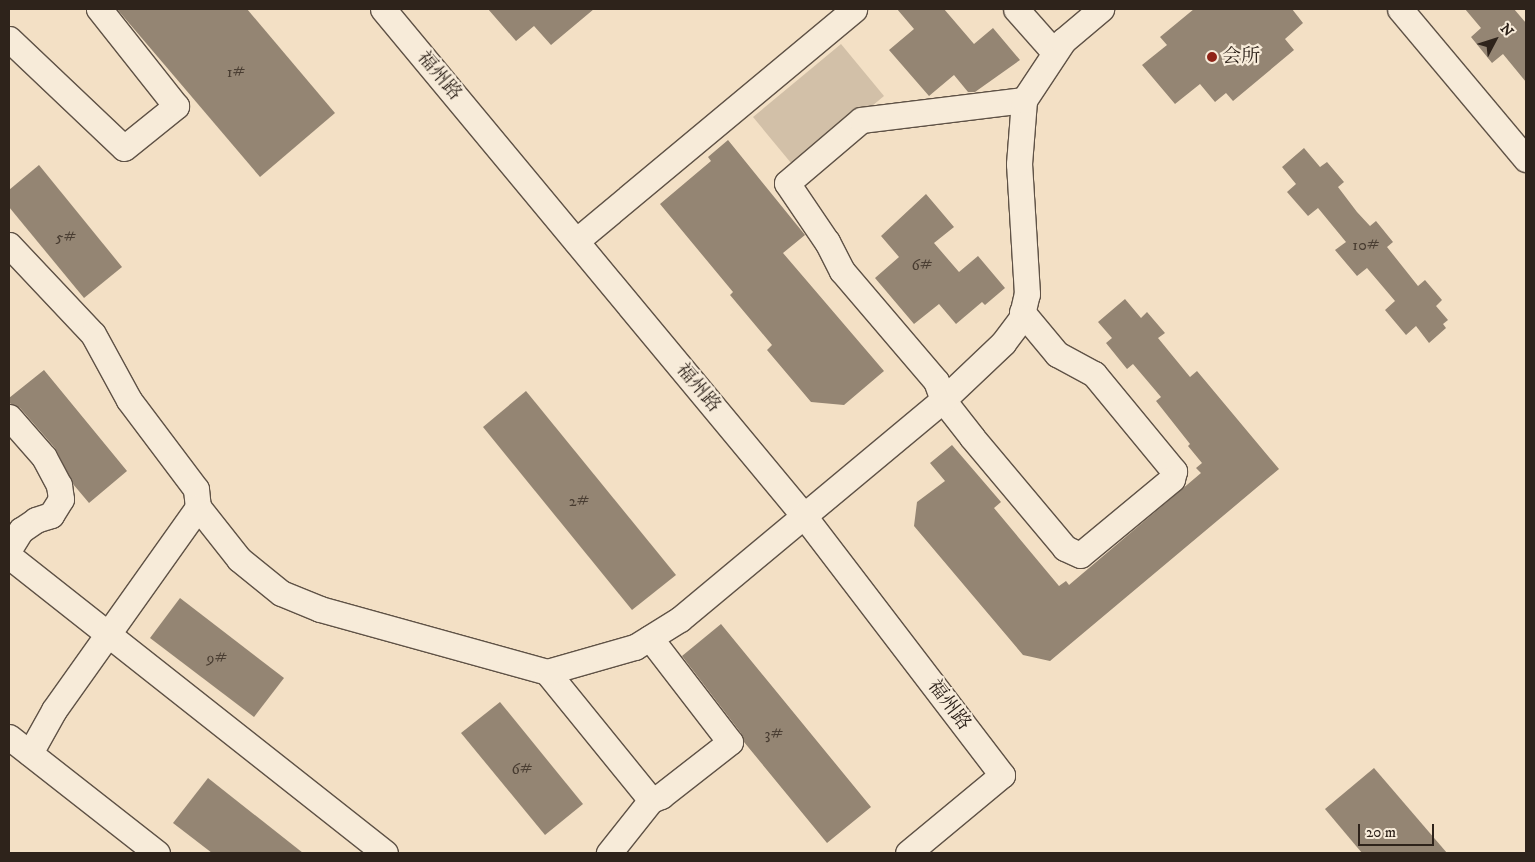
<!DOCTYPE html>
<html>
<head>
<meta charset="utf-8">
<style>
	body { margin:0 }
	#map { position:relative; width:1535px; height:862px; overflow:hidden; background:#f3e0c5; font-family:"IM FELL DW Pica","Noto Serif SC",serif }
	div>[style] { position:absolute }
	.green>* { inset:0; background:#d2c0a8 }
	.building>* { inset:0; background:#948573 }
	.roads { filter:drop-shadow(1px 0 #5f5246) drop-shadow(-1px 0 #5f5246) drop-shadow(0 1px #5f5246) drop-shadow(0 -1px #5f5246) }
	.street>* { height:25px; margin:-12.5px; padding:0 12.5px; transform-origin:12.5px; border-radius:12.5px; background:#f7ebd9 }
	.dots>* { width:14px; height:14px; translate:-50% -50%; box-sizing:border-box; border:2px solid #f7ebd9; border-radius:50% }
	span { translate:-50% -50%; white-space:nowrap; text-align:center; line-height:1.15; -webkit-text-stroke:4.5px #f7ebd9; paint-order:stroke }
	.number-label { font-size:16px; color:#483c31 }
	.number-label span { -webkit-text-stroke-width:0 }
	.poi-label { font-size:19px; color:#2e231b }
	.left { translate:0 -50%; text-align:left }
	.street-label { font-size:19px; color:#2e231b }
	.frame { position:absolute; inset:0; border:10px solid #2e231b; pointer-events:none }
	.north { position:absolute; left:1470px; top:15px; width:50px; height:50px; -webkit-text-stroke:4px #f7ebd9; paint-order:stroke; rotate:50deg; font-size:14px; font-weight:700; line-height:20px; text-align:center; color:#2e231b }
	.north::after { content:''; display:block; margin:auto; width:18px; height:22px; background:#2e231b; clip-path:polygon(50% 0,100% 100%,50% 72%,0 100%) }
	.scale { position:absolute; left:1358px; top:824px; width:76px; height:22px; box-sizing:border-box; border:2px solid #2e231b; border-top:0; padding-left:6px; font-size:15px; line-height:18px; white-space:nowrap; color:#2e231b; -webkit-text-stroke:4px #f7ebd9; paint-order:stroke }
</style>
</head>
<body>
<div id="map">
	<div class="green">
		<div style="clip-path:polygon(841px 44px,884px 96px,796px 169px,753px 117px)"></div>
	</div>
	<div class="building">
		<div style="clip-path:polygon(117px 9px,247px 9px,335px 113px,260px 177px)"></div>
		<div style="clip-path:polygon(488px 9px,594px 9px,551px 45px,534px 26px,516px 41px)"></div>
		<div style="clip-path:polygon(897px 9px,944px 9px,974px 44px,993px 28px,1020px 60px,975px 92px,968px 92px,954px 75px,929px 96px,889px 50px,914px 29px)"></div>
		<div style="clip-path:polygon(1194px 9px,1292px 9px,1303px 23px,1285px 39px,1294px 50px,1233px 101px,1226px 93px,1215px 102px,1200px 84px,1175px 104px,1142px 65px,1167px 45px,1160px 37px)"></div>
		<div style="clip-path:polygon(1465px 9px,1514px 9px,1526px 23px,1526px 82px,1503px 54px,1492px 63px,1471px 37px,1481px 28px)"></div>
		<div style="clip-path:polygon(728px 140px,805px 235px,783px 253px,884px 371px,844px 405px,811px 402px,767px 350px,772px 345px,730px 295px,733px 292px,660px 204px,711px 161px,708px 157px)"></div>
		<div style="clip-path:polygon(1304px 148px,1320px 167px,1327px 162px,1344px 182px,1338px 187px,1357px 212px,1370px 226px,1376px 221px,1393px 242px,1387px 247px,1418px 286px,1425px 280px,1442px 300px,1436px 306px,1448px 320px,1443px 324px,1446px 328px,1429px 343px,1416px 326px,1406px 335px,1385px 310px,1395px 301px,1367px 268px,1357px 276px,1335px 250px,1346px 242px,1318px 208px,1308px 216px,1287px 192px,1296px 184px,1282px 167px)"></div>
		<div style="clip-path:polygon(39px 165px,122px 267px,84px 298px,9px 207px,9px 190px)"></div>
		<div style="clip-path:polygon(926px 194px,954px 227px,934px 243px,959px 272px,978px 256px,1005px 288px,985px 305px,982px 302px,956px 324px,939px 304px,914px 324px,875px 278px,899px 257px,881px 236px)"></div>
		<div style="clip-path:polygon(1125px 299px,1141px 318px,1147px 312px,1165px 333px,1158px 338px,1190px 377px,1197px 371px,1279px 469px,1050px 661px,1023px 655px,914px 526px,917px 502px,945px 481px,930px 463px,952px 445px,1001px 502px,994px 508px,1059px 586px,1066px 581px,1069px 585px,1201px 473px,1196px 468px,1202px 463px,1188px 446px,1190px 444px,1156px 401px,1161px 397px,1133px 364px,1127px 369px,1106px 343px,1112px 338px,1098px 322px)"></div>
		<div style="clip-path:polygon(44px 370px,127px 471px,89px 503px,73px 484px,55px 448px,20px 408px,9px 403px,9px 398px)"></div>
		<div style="clip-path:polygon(526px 391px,676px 575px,632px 610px,483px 427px)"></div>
		<div style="clip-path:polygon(180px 598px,284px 678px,254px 717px,150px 638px)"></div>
		<div style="clip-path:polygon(721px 624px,871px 807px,827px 843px,744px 742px,741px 733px,682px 656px)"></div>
		<div style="clip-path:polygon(500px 702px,583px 804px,545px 835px,461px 733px)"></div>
		<div style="clip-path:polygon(1374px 768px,1447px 853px,1362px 853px,1325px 809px)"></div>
		<div style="clip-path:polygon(208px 778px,303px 853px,212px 853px,173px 823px)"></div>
	</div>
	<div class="roads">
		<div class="street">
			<div style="left:383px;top:9px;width:659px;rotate:50.29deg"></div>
			<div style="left:804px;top:516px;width:326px;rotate:52.6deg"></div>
			<div style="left:1002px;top:775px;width:122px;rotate:140.3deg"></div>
			<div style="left:1016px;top:9px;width:57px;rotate:48.5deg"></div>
			<div style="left:1400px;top:9px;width:196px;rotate:50deg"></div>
			<div style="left:9px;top:39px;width:158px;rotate:43.5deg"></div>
			<div style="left:124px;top:148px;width:67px;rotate:-38.9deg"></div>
			<div style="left:176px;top:106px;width:124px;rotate:-128.4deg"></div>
			<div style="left:576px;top:241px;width:362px;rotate:-39.8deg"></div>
			<div style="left:9px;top:245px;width:122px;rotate:46.7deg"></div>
			<div style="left:93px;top:334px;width:75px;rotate:61.4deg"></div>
			<div style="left:129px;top:400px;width:111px;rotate:53deg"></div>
			<div style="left:196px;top:489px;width:18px;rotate:84deg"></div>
			<div style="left:1022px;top:312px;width:55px;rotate:50.2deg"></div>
			<div style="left:1057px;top:354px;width:42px;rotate:28.4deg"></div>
			<div style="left:1094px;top:374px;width:126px;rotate:50.5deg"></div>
			<div style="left:1174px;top:471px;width:8px;rotate:104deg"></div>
			<div style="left:1172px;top:479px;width:119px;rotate:140.4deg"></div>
			<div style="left:1080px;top:555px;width:17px;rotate:-155deg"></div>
			<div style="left:1065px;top:548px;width:145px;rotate:-130deg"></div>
			<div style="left:972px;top:437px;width:47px;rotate:-128.1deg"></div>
			<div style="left:943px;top:400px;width:20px;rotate:-110deg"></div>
			<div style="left:936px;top:381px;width:145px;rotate:-130.5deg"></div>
			<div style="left:842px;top:271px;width:33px;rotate:-117deg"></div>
			<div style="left:827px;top:242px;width:71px;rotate:-124.1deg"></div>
			<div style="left:787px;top:183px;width:97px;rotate:-40.4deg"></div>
			<div style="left:861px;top:120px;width:164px;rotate:-7deg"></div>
			<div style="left:9px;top:417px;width:53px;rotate:48.8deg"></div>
			<div style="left:44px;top:457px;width:32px;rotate:62deg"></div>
			<div style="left:59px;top:485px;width:14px;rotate:82deg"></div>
			<div style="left:61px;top:499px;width:19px;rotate:122deg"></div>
			<div style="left:51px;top:515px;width:16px;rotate:162deg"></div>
			<div style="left:36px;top:520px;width:18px;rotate:146deg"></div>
			<div style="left:21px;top:530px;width:22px;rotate:122deg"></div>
			<div style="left:9px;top:556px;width:479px;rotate:38.3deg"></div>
			<div style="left:650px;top:638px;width:131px;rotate:52.4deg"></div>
			<div style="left:730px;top:742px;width:88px;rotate:142deg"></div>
			<div style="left:661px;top:796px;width:11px;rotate:158deg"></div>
			<div style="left:547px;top:672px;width:165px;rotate:50.9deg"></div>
			<div style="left:651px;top:800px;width:68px;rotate:128.4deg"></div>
			<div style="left:9px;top:737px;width:188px;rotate:38.1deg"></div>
			<div style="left:30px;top:753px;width:49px;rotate:-60.8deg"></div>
			<div style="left:54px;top:710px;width:249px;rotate:-54.6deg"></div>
			<div style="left:198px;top:507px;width:66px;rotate:51.7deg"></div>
			<div style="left:239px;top:559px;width:54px;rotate:39deg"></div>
			<div style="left:281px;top:593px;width:42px;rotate:22.3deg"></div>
			<div style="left:320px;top:609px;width:236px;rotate:15.5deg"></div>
			<div style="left:547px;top:672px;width:91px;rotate:-15.9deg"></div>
			<div style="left:635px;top:647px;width:53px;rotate:-31.9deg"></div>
			<div style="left:680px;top:619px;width:342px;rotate:-39.8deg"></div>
			<div style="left:943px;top:400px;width:83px;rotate:-43.5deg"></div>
			<div style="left:1003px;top:343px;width:30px;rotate:-53deg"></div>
			<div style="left:1021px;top:319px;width:26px;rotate:-77deg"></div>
			<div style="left:1027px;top:294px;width:130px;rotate:-93.5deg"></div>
			<div style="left:1019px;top:164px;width:64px;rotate:-85.5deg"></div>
			<div style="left:1024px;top:100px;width:71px;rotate:-56.5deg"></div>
			<div style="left:1063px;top:41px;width:50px;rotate:-40.1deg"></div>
		</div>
	</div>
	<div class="dots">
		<div style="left:1212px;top:57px;background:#8f2418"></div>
	</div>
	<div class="number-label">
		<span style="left:236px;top:72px">1#</span>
		<span style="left:66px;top:237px">5#</span>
		<span style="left:1366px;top:245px">10#</span>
		<span style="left:922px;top:265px">6#</span>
		<span style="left:579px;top:501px">2#</span>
		<span style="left:217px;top:658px">9#</span>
		<span style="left:774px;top:734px">3#</span>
		<span style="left:522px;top:769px">6#</span>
	</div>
	<div class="poi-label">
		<span class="left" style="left:1222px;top:57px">会所</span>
	</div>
	<div class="street-label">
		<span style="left:439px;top:76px;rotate:50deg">福州路</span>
		<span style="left:698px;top:388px;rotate:50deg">福州路</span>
		<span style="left:949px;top:705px;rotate:53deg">福州路</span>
	</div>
	<div class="frame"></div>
	<div class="north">N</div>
	<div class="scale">20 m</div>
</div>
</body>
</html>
